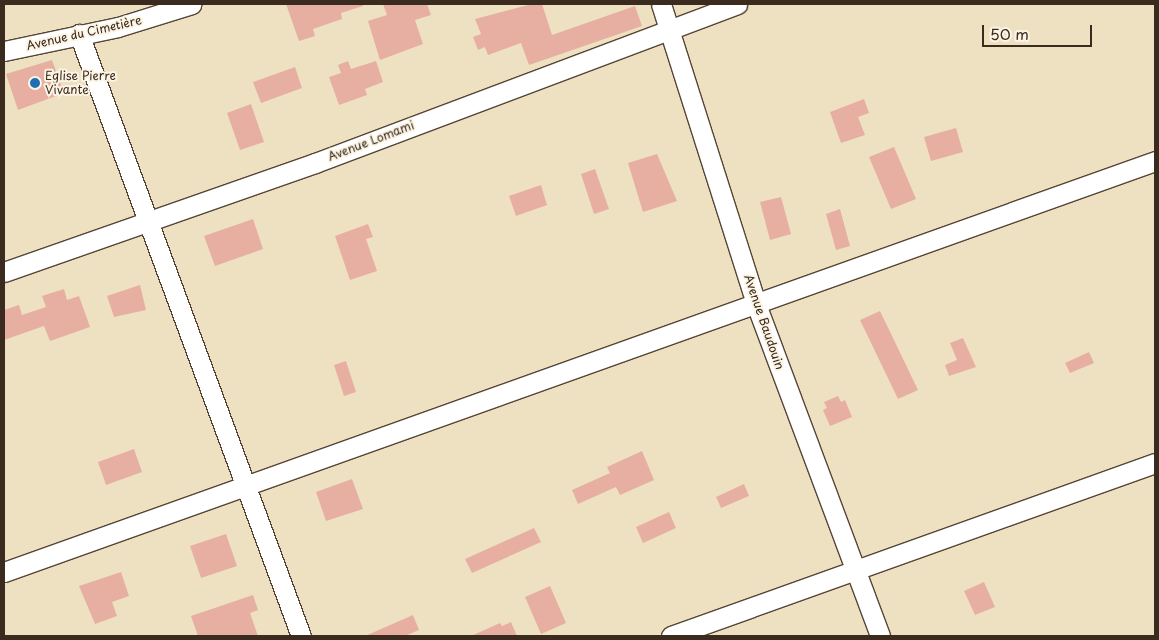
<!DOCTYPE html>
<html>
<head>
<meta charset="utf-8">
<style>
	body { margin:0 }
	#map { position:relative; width:1159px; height:640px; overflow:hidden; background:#eee1c1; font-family:"Playpen Sans",sans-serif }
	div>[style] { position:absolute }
	.building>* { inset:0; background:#e7afa2 }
	.roads { filter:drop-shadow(1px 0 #564536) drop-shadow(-1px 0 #564536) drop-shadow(0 1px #564536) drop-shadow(0 -1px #564536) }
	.minor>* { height:19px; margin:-9.5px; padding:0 9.5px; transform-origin:9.5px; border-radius:9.5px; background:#fff }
	.dots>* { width:14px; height:14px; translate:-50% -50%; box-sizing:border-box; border:2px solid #fcf5e5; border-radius:50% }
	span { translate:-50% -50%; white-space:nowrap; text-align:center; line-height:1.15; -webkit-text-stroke:4px #fcf5e5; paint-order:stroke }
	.street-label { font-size:12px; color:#3b2a1e }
	.poi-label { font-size:12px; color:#3b2a1e }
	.left { translate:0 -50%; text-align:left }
	.frame { position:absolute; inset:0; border:5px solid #3b2a1e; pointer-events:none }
	.scale { position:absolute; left:982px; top:25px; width:110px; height:22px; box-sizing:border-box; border:2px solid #3b2a1e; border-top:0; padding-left:6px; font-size:15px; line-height:18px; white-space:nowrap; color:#3b2a1e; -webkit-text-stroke:4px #fcf5e5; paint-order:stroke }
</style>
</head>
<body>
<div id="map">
	<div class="building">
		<div style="clip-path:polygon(286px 4px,363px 4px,363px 6px,341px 13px,342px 19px,313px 29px,315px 36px,299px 41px)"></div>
		<div style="clip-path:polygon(383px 4px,427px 4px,431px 15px,415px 20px,423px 44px,380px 60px,368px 21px,387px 15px)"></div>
		<div style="clip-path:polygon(532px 4px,542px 4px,552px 35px,635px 6px,642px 26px,529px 65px,521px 43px,488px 55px,485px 47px,478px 50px,473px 37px,481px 34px,475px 19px)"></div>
		<div style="clip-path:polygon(52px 60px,64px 93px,18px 110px,6px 74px)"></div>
		<div style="clip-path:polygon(348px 61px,351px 69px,376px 61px,383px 82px,365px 89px,367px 95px,339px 105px,329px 77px,341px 73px,338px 65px)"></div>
		<div style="clip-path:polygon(295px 67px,302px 88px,261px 103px,253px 82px)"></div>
		<div style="clip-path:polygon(864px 99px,869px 113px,858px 117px,865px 135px,841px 143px,830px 112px)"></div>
		<div style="clip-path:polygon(251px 104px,264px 142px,240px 150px,227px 113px)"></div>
		<div style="clip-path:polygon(956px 128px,963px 152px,931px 161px,924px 137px)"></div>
		<div style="clip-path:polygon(894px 147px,916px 199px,891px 209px,869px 157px)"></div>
		<div style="clip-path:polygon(657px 154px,677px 201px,643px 212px,628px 163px)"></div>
		<div style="clip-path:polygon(595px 169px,609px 209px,594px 214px,581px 174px)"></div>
		<div style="clip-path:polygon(541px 185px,547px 205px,516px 216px,509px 196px)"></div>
		<div style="clip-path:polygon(781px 197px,791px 234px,770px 240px,760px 202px)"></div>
		<div style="clip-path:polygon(840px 209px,850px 246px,836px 250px,826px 214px)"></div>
		<div style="clip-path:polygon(253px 219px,263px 249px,215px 266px,204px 236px)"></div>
		<div style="clip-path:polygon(368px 224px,373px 237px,366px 239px,377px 271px,350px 280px,335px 236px)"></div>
		<div style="clip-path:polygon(140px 285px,146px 310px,114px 317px,107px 296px)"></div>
		<div style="clip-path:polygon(64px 289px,67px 300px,79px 296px,90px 327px,50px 341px,44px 326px,4px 340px,4px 310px,19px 305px,22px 315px,46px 307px,42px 296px)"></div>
		<div style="clip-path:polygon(880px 311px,918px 390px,898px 399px,860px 320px)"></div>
		<div style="clip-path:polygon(963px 338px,976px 367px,949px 376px,945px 365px,957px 360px,950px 343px)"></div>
		<div style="clip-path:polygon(1089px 352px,1094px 363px,1070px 373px,1065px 363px)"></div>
		<div style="clip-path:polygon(346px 361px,356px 392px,344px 396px,334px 365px)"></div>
		<div style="clip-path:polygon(838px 396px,841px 402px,845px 400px,852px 417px,830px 426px,823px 410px,827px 408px,824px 402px)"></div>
		<div style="clip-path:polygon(134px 449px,142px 472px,106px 485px,98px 462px)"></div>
		<div style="clip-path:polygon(642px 451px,654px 480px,620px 495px,616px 487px,578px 504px,572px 490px,610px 473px,607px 467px)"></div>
		<div style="clip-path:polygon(352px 479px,363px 509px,326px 521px,316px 492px)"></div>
		<div style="clip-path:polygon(744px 484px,749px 496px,721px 508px,716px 497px)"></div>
		<div style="clip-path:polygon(669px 512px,676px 528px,643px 543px,636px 527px)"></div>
		<div style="clip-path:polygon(534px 528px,541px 542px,472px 573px,465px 559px)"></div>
		<div style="clip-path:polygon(226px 534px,237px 566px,201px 578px,190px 546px)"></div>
		<div style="clip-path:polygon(121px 572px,129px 596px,112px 602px,117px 616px,95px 624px,79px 586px)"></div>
		<div style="clip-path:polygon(984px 582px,995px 607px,975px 615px,964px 591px)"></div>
		<div style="clip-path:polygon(550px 586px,566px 623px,541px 634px,525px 597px)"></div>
		<div style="clip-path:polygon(253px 595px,258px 610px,250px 613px,258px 636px,198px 636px,191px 616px)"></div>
		<div style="clip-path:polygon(413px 615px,419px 630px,405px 636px,365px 636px)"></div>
		<div style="clip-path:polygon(511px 622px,517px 636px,471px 636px,500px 623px,502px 626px)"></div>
	</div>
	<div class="roads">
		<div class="minor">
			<div style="left:661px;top:4px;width:315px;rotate:72.4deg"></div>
			<div style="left:756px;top:304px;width:354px;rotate:69.5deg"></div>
			<div style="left:79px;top:34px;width:642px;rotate:69.76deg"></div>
			<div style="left:4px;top:51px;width:116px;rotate:-11.9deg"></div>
			<div style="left:118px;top:27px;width:77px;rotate:-17.3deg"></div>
			<div style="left:4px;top:272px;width:330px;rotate:-19.3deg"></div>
			<div style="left:315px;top:163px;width:451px;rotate:-20.6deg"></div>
			<div style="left:4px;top:572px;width:1222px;rotate:-19.65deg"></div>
			<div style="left:671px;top:636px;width:514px;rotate:-19.67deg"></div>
		</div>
	</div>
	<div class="dots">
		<div style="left:35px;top:83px;background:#1f6fb2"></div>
	</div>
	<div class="street-label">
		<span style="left:84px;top:33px;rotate:-13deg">Avenue du Cimetière</span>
		<span style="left:371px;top:141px;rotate:-21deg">Avenue Lomami</span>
		<span style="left:764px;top:322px;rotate:71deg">Avenue Baudouin</span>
	</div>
	<div class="poi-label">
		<span class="left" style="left:45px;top:83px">Eglise Pierre<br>Vivante</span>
	</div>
	<div class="frame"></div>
	<div class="scale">50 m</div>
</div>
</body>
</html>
